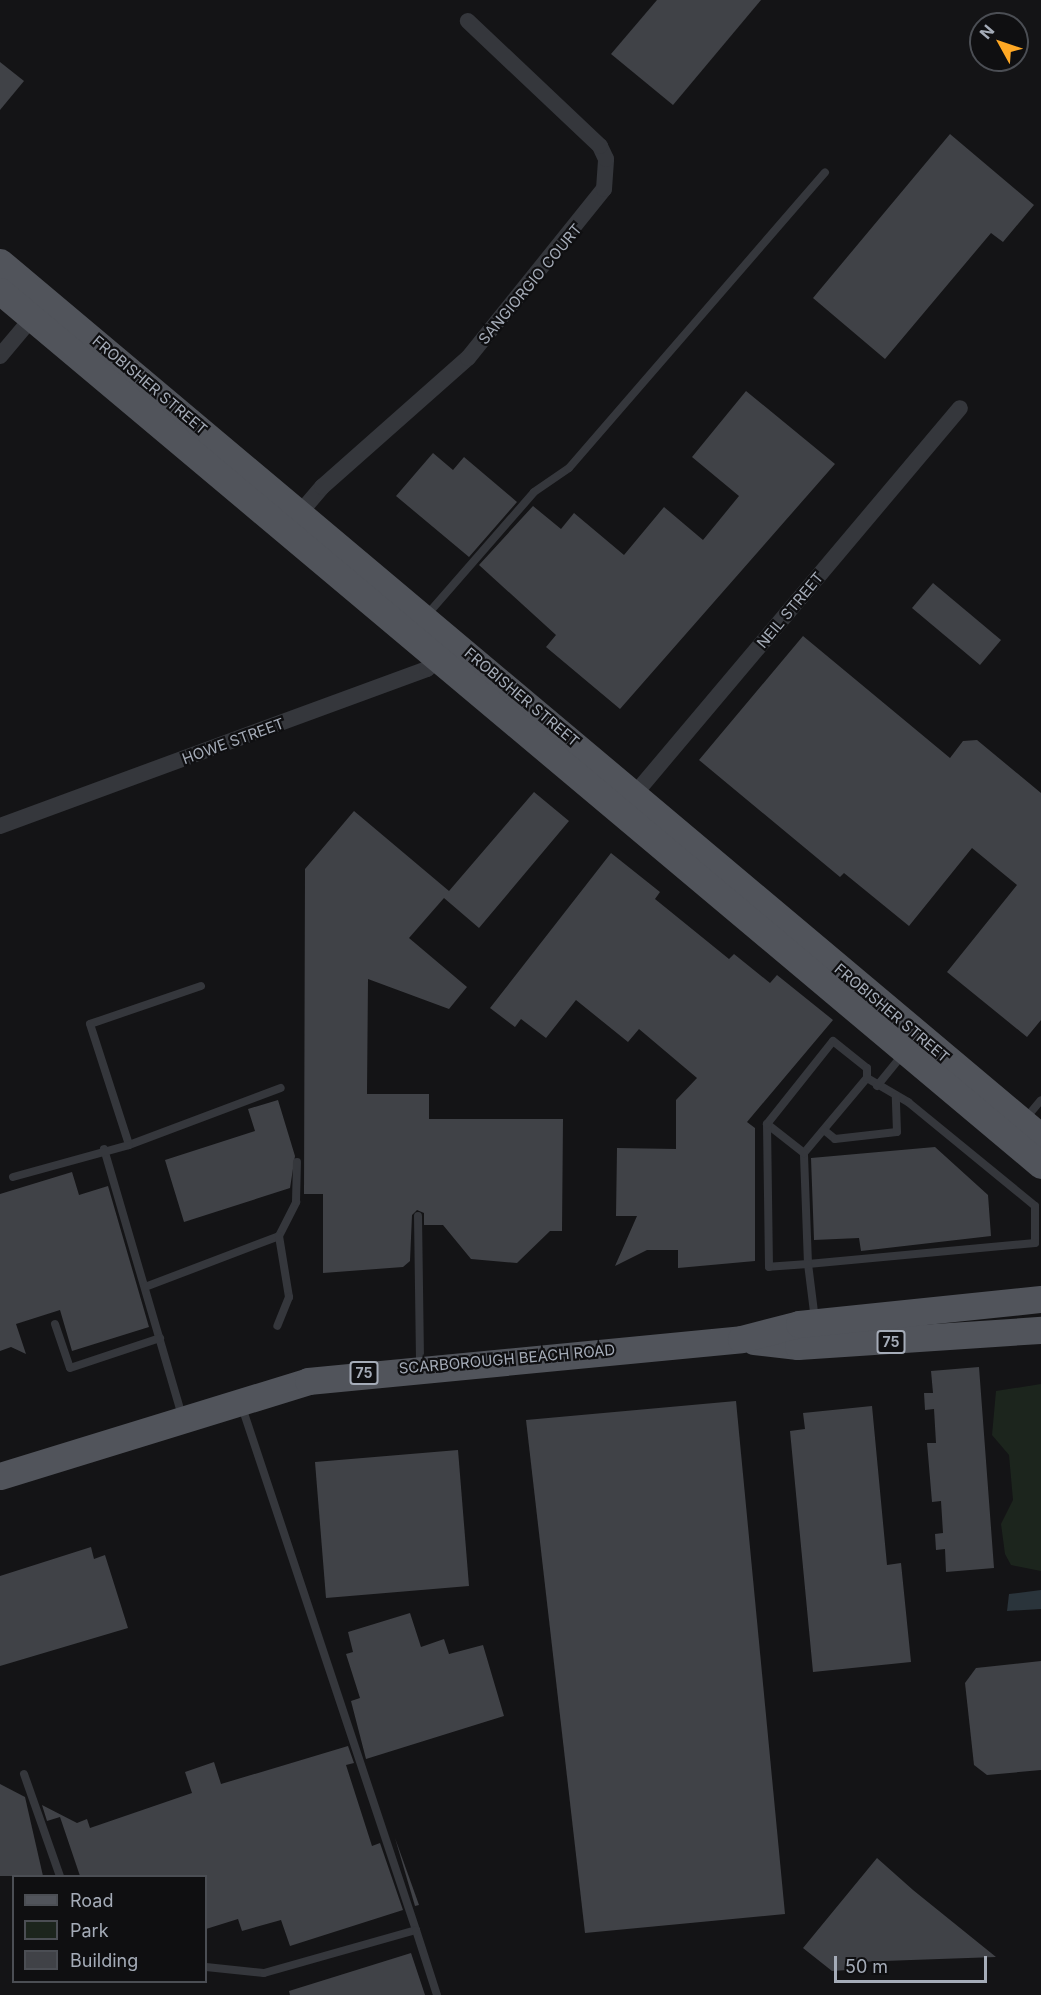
<!DOCTYPE html>
<html>
<head>
<meta charset="utf-8">
<style>
	body { margin:0 }
	#map { position:relative; width:1041px; height:1995px; overflow:hidden; background:#141416; font-family:Inter,sans-serif }
	div>[style] { position:absolute }
	.green>* { inset:0; background:#1c251d }
	.water>* { inset:0; background:#2a343b }
	.building>* { inset:0; background:#404247 }
	.service>* { height:8px; margin:-4px; padding:0 4px; transform-origin:4px; border-radius:4px; background:#35373c }
	.minor>* { height:16px; margin:-8px; padding:0 8px; transform-origin:8px; border-radius:8px; background:#35373c }
	.primary>* { height:27px; margin:-13.5px; padding:0 13.5px; transform-origin:13.5px; border-radius:13.5px; background:#51545b }
	span { translate:-50% -50%; white-space:nowrap; text-align:center; line-height:1.15; -webkit-text-stroke:4.5px #0f0f11; paint-order:stroke }
	.shield-label span { padding:2px 4px; background:#0f0f11; border:2px solid; border-radius:4px; -webkit-text-stroke-width:0 }
	.shield-label { font-size:14px; color:#a5acb8; font-weight:700 }
	.street-label { font-size:15px; color:#a5acb8 }
	.legend { position:absolute; left:12px; top:1875px; width:195px; height:108px; box-sizing:border-box; background:#0f0f11; border:2px solid #4b4e54; margin:0; padding:8px 10px; list-style:none; font-size:18px; color:#a5acb8 }
	.legend li { display:flex; align-items:center; gap:12px; height:30px }
	.legend b { width:30px; border:2px solid #4b4e54 }
	.north { position:absolute; left:969px; top:12px; width:60px; height:60px; box-sizing:border-box; background:#0f0f11; border:2px solid #4b4e54; border-radius:50%; rotate:310deg; font-size:16px; font-weight:700; line-height:24px; text-align:center; color:#a5acb8 }
	.north::after { content:''; display:block; margin:auto; width:21px; height:27px; background:#ffa824; clip-path:polygon(50% 0,100% 100%,50% 72%,0 100%) }
	.scale { position:absolute; left:834px; top:1956px; width:153px; height:27px; box-sizing:border-box; border:3px solid #a5acb8; border-top:0; padding-left:8px; font-size:18px; line-height:21px; white-space:nowrap; color:#a5acb8; -webkit-text-stroke:4px #0f0f11; paint-order:stroke }
</style>
</head>
<body>
<div id="map">
	<div class="green">
		<div style="clip-path:polygon(1041px 1384px,1041px 1571px,1011px 1565px,1005px 1554px,1001px 1524px,1013px 1500px,1009px 1455px,992px 1435px,996px 1391px)"></div>
	</div>
	<div class="water">
		<div style="clip-path:polygon(1041px 1590px,1041px 1609px,1007px 1611px,1009px 1594px)"></div>
	</div>
	<div class="building">
		<div style="clip-path:polygon(657px 0,761px 0,673px 105px,611px 54px)"></div>
		<div style="clip-path:polygon(0 62px,24px 81px,0 110px)"></div>
		<div style="clip-path:polygon(950px 134px,1034px 205px,1003px 242px,991px 233px,885px 359px,813px 298px)"></div>
		<div style="clip-path:polygon(746px 391px,835px 464px,620px 709px,546px 647px,556px 635px,479px 565px,533px 506px,561px 529px,574px 513px,624px 555px,664px 507px,703px 540px,739px 496px,692px 457px)"></div>
		<div style="clip-path:polygon(433px 453px,453px 470px,464px 457px,517px 502px,469px 557px,396px 496px)"></div>
		<div style="clip-path:polygon(933px 583px,1001px 640px,980px 665px,912px 608px)"></div>
		<div style="clip-path:polygon(803px 636px,950px 758px,963px 741px,977px 740px,1041px 793px,1041px 1020px,1027px 1037px,947px 972px,1017px 885px,972px 848px,909px 926px,844px 873px,840px 877px,699px 760px)"></div>
		<div style="clip-path:polygon(534px 792px,569px 821px,479px 928px,444px 898px,409px 938px,467px 987px,449px 1009px,368px 979px,367px 1094px,429px 1094px,429px 1119px,563px 1119px,562px 1231px,550px 1231px,517px 1263px,471px 1259px,443px 1225px,424px 1225px,424px 1213px,417px 1210px,412px 1215px,410px 1261px,403px 1267px,323px 1273px,323px 1194px,304px 1194px,305px 869px,354px 811px,449px 891px)"></div>
		<div style="clip-path:polygon(611px 853px,660px 892px,655px 899px,729px 959px,734px 954px,770px 983px,777px 975px,833px 1020px,747px 1122px,755px 1128px,755px 1261px,678px 1268px,678px 1250px,647px 1250px,615px 1266px,637px 1216px,616px 1216px,617px 1148px,676px 1149px,676px 1100px,697px 1078px,639px 1029px,628px 1042px,576px 1000px,546px 1038px,521px 1019px,515px 1027px,490px 1008px)"></div>
		<div style="clip-path:polygon(278px 1100px,295px 1156px,290px 1188px,184px 1222px,165px 1160px,255px 1131px,248px 1109px)"></div>
		<div style="clip-path:polygon(935px 1147px,988px 1195px,991px 1236px,861px 1251px,859px 1238px,814px 1240px,811px 1158px)"></div>
		<div style="clip-path:polygon(72px 1172px,79px 1195px,108px 1186px,149px 1327px,72px 1351px,60px 1310px,16px 1324px,26px 1354px,11px 1347px,0 1351px,0 1194px)"></div>
		<div style="clip-path:polygon(979px 1367px,994px 1568px,946px 1572px,945px 1549px,936px 1550px,935px 1534px,943px 1533px,941px 1501px,932px 1502px,927px 1443px,936px 1443px,934px 1409px,925px 1410px,924px 1393px,933px 1393px,931px 1371px)"></div>
		<div style="clip-path:polygon(736px 1401px,785px 1914px,585px 1933px,526px 1420px)"></div>
		<div style="clip-path:polygon(872px 1406px,887px 1565px,901px 1563px,911px 1662px,813px 1672px,790px 1431px,805px 1429px,803px 1413px)"></div>
		<div style="clip-path:polygon(458px 1450px,469px 1586px,326px 1598px,315px 1462px)"></div>
		<div style="clip-path:polygon(91px 1547px,94px 1559px,105px 1555px,128px 1628px,0 1666px,0 1576px)"></div>
		<div style="clip-path:polygon(410px 1613px,421px 1647px,444px 1639px,449px 1654px,483px 1645px,504px 1716px,366px 1759px,351px 1701px,360px 1698px,346px 1654px,353px 1652px,348px 1632px)"></div>
		<div style="clip-path:polygon(1041px 1661px,1041px 1770px,987px 1775px,974px 1765px,965px 1683px,976px 1668px)"></div>
		<div style="clip-path:polygon(348px 1746px,354px 1763px,346px 1765px,372px 1846px,380px 1843px,403px 1910px,290px 1946px,281px 1920px,242px 1931px,238px 1919px,206px 1929px,206px 1876px,80px 1876px,60px 1817px,47px 1821px,42px 1805px,77px 1823px,87px 1819px,90px 1828px,192px 1793px,185px 1772px,214px 1762px,221px 1784px)"></div>
		<div style="clip-path:polygon(0 1784px,25px 1797px,43px 1876px,0 1876px)"></div>
		<div style="clip-path:polygon(395px 1838px,419px 1905px,415px 1906px)"></div>
		<div style="clip-path:polygon(877px 1858px,913px 1890px,996px 1957px,855px 1962px,848px 1970px,832px 1971px,803px 1948px)"></div>
		<div style="clip-path:polygon(411px 1953px,425px 1995px,290px 1995px,289px 1991px)"></div>
	</div>
	<div class="service">
		<div style="left:426px;top:616px;width:164px;rotate:-48.9deg"></div>
		<div style="left:534px;top:492px;width:42px;rotate:-34.4deg"></div>
		<div style="left:569px;top:468px;width:391px;rotate:-49.1deg"></div>
		<div style="left:201px;top:986px;width:117px;rotate:161.1deg"></div>
		<div style="left:90px;top:1024px;width:127px;rotate:72.1deg"></div>
		<div style="left:129px;top:1145px;width:162px;rotate:-20.6deg"></div>
		<div style="left:867px;top:1078px;width:48px;rotate:30.3deg"></div>
		<div style="left:908px;top:1102px;width:164px;rotate:39.3deg"></div>
		<div style="left:1035px;top:1206px;width:37px;rotate:90deg"></div>
		<div style="left:1035px;top:1243px;width:228px;rotate:174.7deg"></div>
		<div style="left:808px;top:1264px;width:111px;rotate:-92.1deg"></div>
		<div style="left:804px;top:1153px;width:98px;rotate:-50deg"></div>
		<div style="left:877px;top:1086px;width:41px;rotate:-50.9deg"></div>
		<div style="left:1026px;top:1118px;width:23px;rotate:-50deg"></div>
		<div style="left:767px;top:1124px;width:47px;rotate:38.1deg"></div>
		<div style="left:824px;top:1130px;width:14px;rotate:39deg"></div>
		<div style="left:835px;top:1139px;width:62px;rotate:-6.4deg"></div>
		<div style="left:897px;top:1132px;width:36px;rotate:-92deg"></div>
		<div style="left:104px;top:1149px;width:278px;rotate:73.7deg"></div>
		<div style="left:13px;top:1177px;width:120px;rotate:-15.4deg"></div>
		<div style="left:418px;top:1216px;width:151px;rotate:89.2deg"></div>
		<div style="left:279px;top:1236px;width:38px;rotate:-63deg"></div>
		<div style="left:296px;top:1202px;width:40px;rotate:-88.6deg"></div>
		<div style="left:145px;top:1287px;width:143px;rotate:-20.8deg"></div>
		<div style="left:279px;top:1236px;width:62px;rotate:80.7deg"></div>
		<div style="left:289px;top:1297px;width:31px;rotate:112deg"></div>
		<div style="left:815px;top:1320px;width:56px;rotate:-97.1deg"></div>
		<div style="left:808px;top:1264px;width:39px;rotate:176deg"></div>
		<div style="left:769px;top:1267px;width:143px;rotate:-90.8deg"></div>
		<div style="left:767px;top:1124px;width:106px;rotate:-51.5deg"></div>
		<div style="left:833px;top:1041px;width:43px;rotate:38.5deg"></div>
		<div style="left:867px;top:1068px;width:10px;rotate:90deg"></div>
		<div style="left:55px;top:1324px;width:46px;rotate:71.2deg"></div>
		<div style="left:70px;top:1368px;width:95px;rotate:-18.4deg"></div>
		<div style="left:242px;top:1407px;width:551px;rotate:71.6deg"></div>
		<div style="left:24px;top:1774px;width:108px;rotate:70.6deg"></div>
		<div style="left:206px;top:1967px;width:58px;rotate:5.9deg"></div>
		<div style="left:264px;top:1973px;width:158px;rotate:-15.8deg"></div>
		<div style="left:416px;top:1930px;width:68px;rotate:72.1deg"></div>
	</div>
	<div class="minor">
		<div style="left:0;top:356px;width:57px;rotate:-49.9deg"></div>
		<div style="left:293px;top:521px;width:45px;rotate:-49.5deg"></div>
		<div style="left:322px;top:487px;width:195px;rotate:-41.5deg"></div>
		<div style="left:468px;top:358px;width:217px;rotate:-51.2deg"></div>
		<div style="left:604px;top:189px;width:30px;rotate:-86deg"></div>
		<div style="left:606px;top:159px;width:14px;rotate:-115deg"></div>
		<div style="left:600px;top:146px;width:182px;rotate:-136.6deg"></div>
		<div style="left:628px;top:802px;width:515px;rotate:-49.88deg"></div>
		<div style="left:0;top:826px;width:455px;rotate:-20.2deg"></div>
		<div style="left:427px;top:669px;width:24px;rotate:-42deg"></div>
	</div>
	<div class="primary">
		<div style="left:0;top:262px;width:1360px;rotate:40.05deg"></div>
		<div style="left:0;top:291px;width:1359px;rotate:40.02deg"></div>
		<div style="left:754px;top:1341px;width:44px;rotate:6.5deg"></div>
		<div style="left:798px;top:1346px;width:244px;rotate:-3.8deg"></div>
		<div style="left:0;top:1476px;width:322px;rotate:-17.1deg"></div>
		<div style="left:308px;top:1381px;width:435px;rotate:-5.5deg"></div>
		<div style="left:741px;top:1339px;width:60px;rotate:-14.5deg"></div>
		<div style="left:799px;top:1324px;width:243px;rotate:-5.9deg"></div>
	</div>
	<div class="shield-label">
		<span style="left:891px;top:1342px">75</span>
		<span style="left:364px;top:1373px">75</span>
	</div>
	<div class="street-label">
		<span style="left:530px;top:284px;rotate:-50deg">SANGIORGIO COURT</span>
		<span style="left:150px;top:385px;rotate:40deg">FROBISHER STREET</span>
		<span style="left:790px;top:610px;rotate:-50deg">NEIL STREET</span>
		<span style="left:522px;top:697px;rotate:40deg">FROBISHER STREET</span>
		<span style="left:233px;top:741px;rotate:-20deg">HOWE STREET</span>
		<span style="left:892px;top:1013px;rotate:40deg">FROBISHER STREET</span>
		<span style="left:507px;top:1359px;rotate:-5deg">SCARBOROUGH BEACH ROAD</span>
	</div>
	<ul class="legend">
	<li><b style="height:8px;background:#51545b"></b>Road</li>
	<li><b style="height:16px;background:#1c251d"></b>Park</li>
	<li><b style="height:16px;background:#404247"></b>Building</li>
	</ul>
	<div class="north">N</div>
	<div class="scale">50 m</div>
</div>
</body>
</html>
